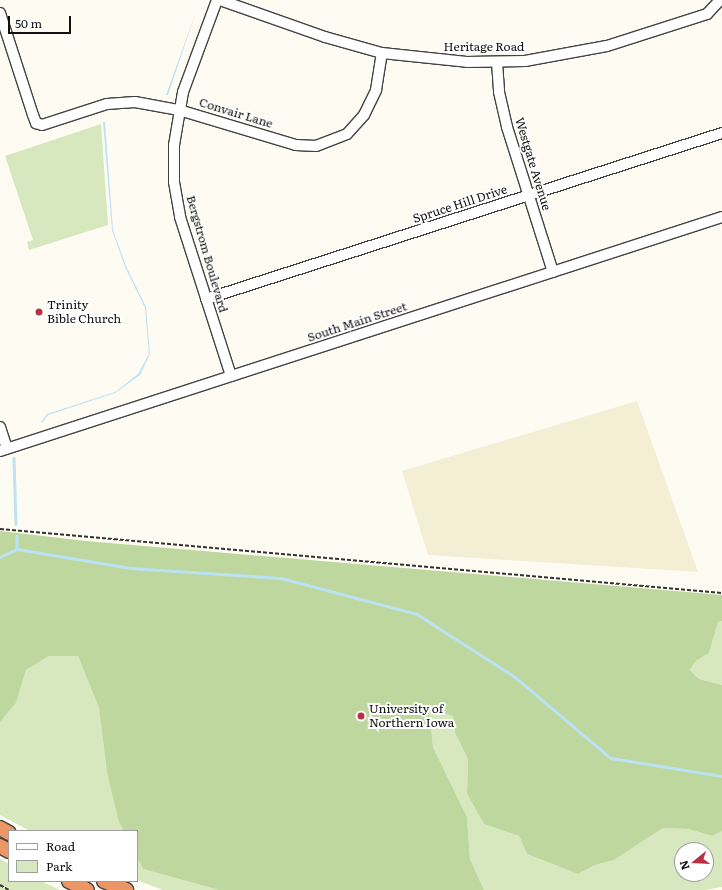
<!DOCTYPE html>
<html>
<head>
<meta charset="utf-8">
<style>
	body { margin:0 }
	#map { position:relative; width:722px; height:890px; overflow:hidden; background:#fefbf3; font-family:Literata,serif }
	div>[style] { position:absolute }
	.farmland>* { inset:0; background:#f3eed4 }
	.green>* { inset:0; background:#d7e7be }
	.forest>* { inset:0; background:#bdd79e }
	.water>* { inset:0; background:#bbe3f3 }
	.stream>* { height:2.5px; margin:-1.25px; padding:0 1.25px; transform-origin:1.25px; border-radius:1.25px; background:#bbe3f3 }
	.path>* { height:1.5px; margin-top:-0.75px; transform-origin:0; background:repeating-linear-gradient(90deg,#323232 0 4px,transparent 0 6px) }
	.roads { filter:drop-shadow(1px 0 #434343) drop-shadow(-1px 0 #434343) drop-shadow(0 1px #434343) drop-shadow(0 -1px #434343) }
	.minor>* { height:10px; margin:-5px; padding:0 5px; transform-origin:5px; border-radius:5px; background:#fff }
	.highway>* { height:14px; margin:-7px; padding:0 7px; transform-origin:7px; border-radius:7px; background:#eb9664 }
	.dots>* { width:11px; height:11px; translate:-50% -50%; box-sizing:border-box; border:2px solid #fff; border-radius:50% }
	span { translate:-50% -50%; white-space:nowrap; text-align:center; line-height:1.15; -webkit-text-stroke:4px #fff; paint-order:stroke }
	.street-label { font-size:12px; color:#101010 }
	.poi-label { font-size:12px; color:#101010 }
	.left { translate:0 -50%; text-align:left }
	.legend { position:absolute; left:8px; top:830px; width:130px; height:52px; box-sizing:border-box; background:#fff; border:1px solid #9f9f9f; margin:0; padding:5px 7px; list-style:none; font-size:12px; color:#101010 }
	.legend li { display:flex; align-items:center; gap:8px; height:20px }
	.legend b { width:20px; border:1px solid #9f9f9f }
	.north { position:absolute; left:674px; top:842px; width:40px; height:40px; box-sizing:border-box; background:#fff; border:1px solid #9f9f9f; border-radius:50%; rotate:252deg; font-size:11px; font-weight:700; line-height:16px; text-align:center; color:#101010 }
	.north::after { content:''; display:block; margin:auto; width:14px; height:18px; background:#b83042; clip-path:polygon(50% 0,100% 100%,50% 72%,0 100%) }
	.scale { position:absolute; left:8px; top:16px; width:63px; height:18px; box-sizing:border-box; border:2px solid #101010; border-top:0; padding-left:5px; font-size:12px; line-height:14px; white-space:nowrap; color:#101010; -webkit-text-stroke:3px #fff; paint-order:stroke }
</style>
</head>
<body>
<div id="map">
	<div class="farmland">
		<div style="clip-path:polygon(637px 401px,698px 572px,428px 555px,402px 471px)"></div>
	</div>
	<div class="green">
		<div style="clip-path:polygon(101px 124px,108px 225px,29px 250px,27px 242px,33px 240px,5px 156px)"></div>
		<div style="clip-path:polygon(722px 621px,722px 685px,699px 679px,690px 670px,696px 661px,709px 653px,718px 622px)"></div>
		<div style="clip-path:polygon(49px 656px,78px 656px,99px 708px,107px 773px,124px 831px,30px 831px,0 815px,0 722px,16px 703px,26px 670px)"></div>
		<div style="clip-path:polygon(evenodd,429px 708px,453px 716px,455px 733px,468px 759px,467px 794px,484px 824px,519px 836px,527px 854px,578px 874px,595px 865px,614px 860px,663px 828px,687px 829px,712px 836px,722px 831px,722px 887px,705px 890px,484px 890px,470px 859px,467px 817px,433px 747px,429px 708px,682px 850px,706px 850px,706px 874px,682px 874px,682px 850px)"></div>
		<div style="clip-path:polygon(137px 857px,143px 869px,219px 890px,163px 890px,137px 880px)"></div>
		<div style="clip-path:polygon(0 859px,9px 864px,9px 881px,41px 881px,60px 890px,0 890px)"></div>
	</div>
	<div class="forest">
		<div style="clip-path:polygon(0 531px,86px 541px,722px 595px,722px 621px,718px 622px,709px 653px,696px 661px,690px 670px,699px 679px,722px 685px,722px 831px,712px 836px,688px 829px,663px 828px,614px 860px,595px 865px,578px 874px,527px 854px,519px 836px,484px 824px,467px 794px,468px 759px,455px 733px,453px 716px,429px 708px,433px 747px,467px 817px,470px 859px,484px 890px,219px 890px,143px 869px,137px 857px,137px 831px,124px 831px,119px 822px,107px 773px,99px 708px,78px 656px,49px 656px,26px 670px,16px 703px,0 722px)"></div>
	</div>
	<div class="water">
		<div style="clip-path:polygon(197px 9px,168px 95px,166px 95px)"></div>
		<div style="clip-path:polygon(103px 122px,105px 122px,113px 230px,126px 266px,146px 307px,150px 354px,140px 375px,115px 393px,48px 415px,42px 423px,41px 422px,47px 414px,115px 392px,138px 374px,149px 354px,145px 308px,125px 267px,112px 230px)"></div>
	</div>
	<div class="stream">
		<div style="left:14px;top:458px;width:66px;rotate:88.3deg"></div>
		<div style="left:17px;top:536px;width:13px;rotate:90deg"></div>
		<div style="left:0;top:557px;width:19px;rotate:-25deg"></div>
		<div style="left:17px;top:549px;width:115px;rotate:9.5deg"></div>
		<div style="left:130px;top:568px;width:151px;rotate:3.8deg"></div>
		<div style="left:281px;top:578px;width:141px;rotate:14.8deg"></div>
		<div style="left:417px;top:614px;width:117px;rotate:32.7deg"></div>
		<div style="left:515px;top:677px;width:126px;rotate:40.2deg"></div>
		<div style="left:611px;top:758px;width:112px;rotate:9.2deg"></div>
	</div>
	<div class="path">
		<div style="left:0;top:529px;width:725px;rotate:5.07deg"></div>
		<div style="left:0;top:885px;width:10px;rotate:29deg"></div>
	</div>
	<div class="roads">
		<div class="minor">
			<div style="left:217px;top:0;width:98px;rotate:110.3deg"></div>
			<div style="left:183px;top:92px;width:54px;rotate:99.6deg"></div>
			<div style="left:174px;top:145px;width:37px;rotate:90deg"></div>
			<div style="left:174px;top:182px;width:36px;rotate:80deg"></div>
			<div style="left:180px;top:217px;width:167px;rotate:72.2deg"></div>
			<div style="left:220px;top:0;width:111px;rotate:19.4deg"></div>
			<div style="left:325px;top:37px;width:59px;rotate:15.7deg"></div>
			<div style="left:382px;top:53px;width:85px;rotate:6deg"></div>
			<div style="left:467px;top:62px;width:58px;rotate:-1deg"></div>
			<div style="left:525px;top:61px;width:83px;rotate:-10.4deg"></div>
			<div style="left:607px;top:46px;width:105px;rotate:-17.7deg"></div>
			<div style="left:707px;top:14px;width:19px;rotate:-47deg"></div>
			<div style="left:0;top:13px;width:107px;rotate:72.1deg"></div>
			<div style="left:33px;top:115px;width:9px;rotate:69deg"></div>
			<div style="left:36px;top:123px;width:6px;rotate:18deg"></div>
			<div style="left:42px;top:125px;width:68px;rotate:-17.9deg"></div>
			<div style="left:107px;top:104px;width:28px;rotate:-4deg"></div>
			<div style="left:135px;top:102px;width:45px;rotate:10.3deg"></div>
			<div style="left:179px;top:110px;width:122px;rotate:16.7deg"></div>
			<div style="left:296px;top:145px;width:20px;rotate:3deg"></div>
			<div style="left:316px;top:146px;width:33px;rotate:-21deg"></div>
			<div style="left:347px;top:134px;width:25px;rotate:-48deg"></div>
			<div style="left:364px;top:115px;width:28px;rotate:-64deg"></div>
			<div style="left:376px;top:90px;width:37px;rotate:-81deg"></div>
			<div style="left:497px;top:62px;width:30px;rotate:86deg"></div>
			<div style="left:499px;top:92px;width:36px;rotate:77deg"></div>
			<div style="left:507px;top:127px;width:152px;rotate:72.4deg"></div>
			<div style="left:206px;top:299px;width:542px;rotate:-17.83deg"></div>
			<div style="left:0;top:427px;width:22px;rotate:72deg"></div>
			<div style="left:0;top:451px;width:759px;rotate:-17.96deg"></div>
		</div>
		<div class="highway">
			<div style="left:0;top:828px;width:10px;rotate:29deg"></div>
			<div style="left:0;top:846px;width:10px;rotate:29deg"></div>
			<div style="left:69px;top:881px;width:20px;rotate:27deg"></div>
			<div style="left:104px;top:881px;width:24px;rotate:22deg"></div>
		</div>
	</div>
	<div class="dots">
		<div style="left:39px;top:312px;background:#b83042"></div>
		<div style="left:361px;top:716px;background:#b83042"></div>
	</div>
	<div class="street-label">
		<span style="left:484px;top:47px">Heritage Road</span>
		<span style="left:236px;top:113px;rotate:17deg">Convair Lane</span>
		<span style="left:533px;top:164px;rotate:73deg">Westgate Avenue</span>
		<span style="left:460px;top:204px;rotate:-18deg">Spruce Hill Drive</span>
		<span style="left:207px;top:254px;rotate:74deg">Bergstrom Boulevard</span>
		<span style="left:357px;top:322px;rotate:-18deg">South Main Street</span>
	</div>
	<div class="poi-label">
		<span class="left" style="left:47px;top:312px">Trinity<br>Bible Church</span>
		<span class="left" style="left:369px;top:716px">University of<br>Northern Iowa</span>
	</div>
	<ul class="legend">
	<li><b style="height:5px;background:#fff"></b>Road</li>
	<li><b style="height:11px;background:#d7e7be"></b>Park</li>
	</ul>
	<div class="north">N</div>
	<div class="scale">50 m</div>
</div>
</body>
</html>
